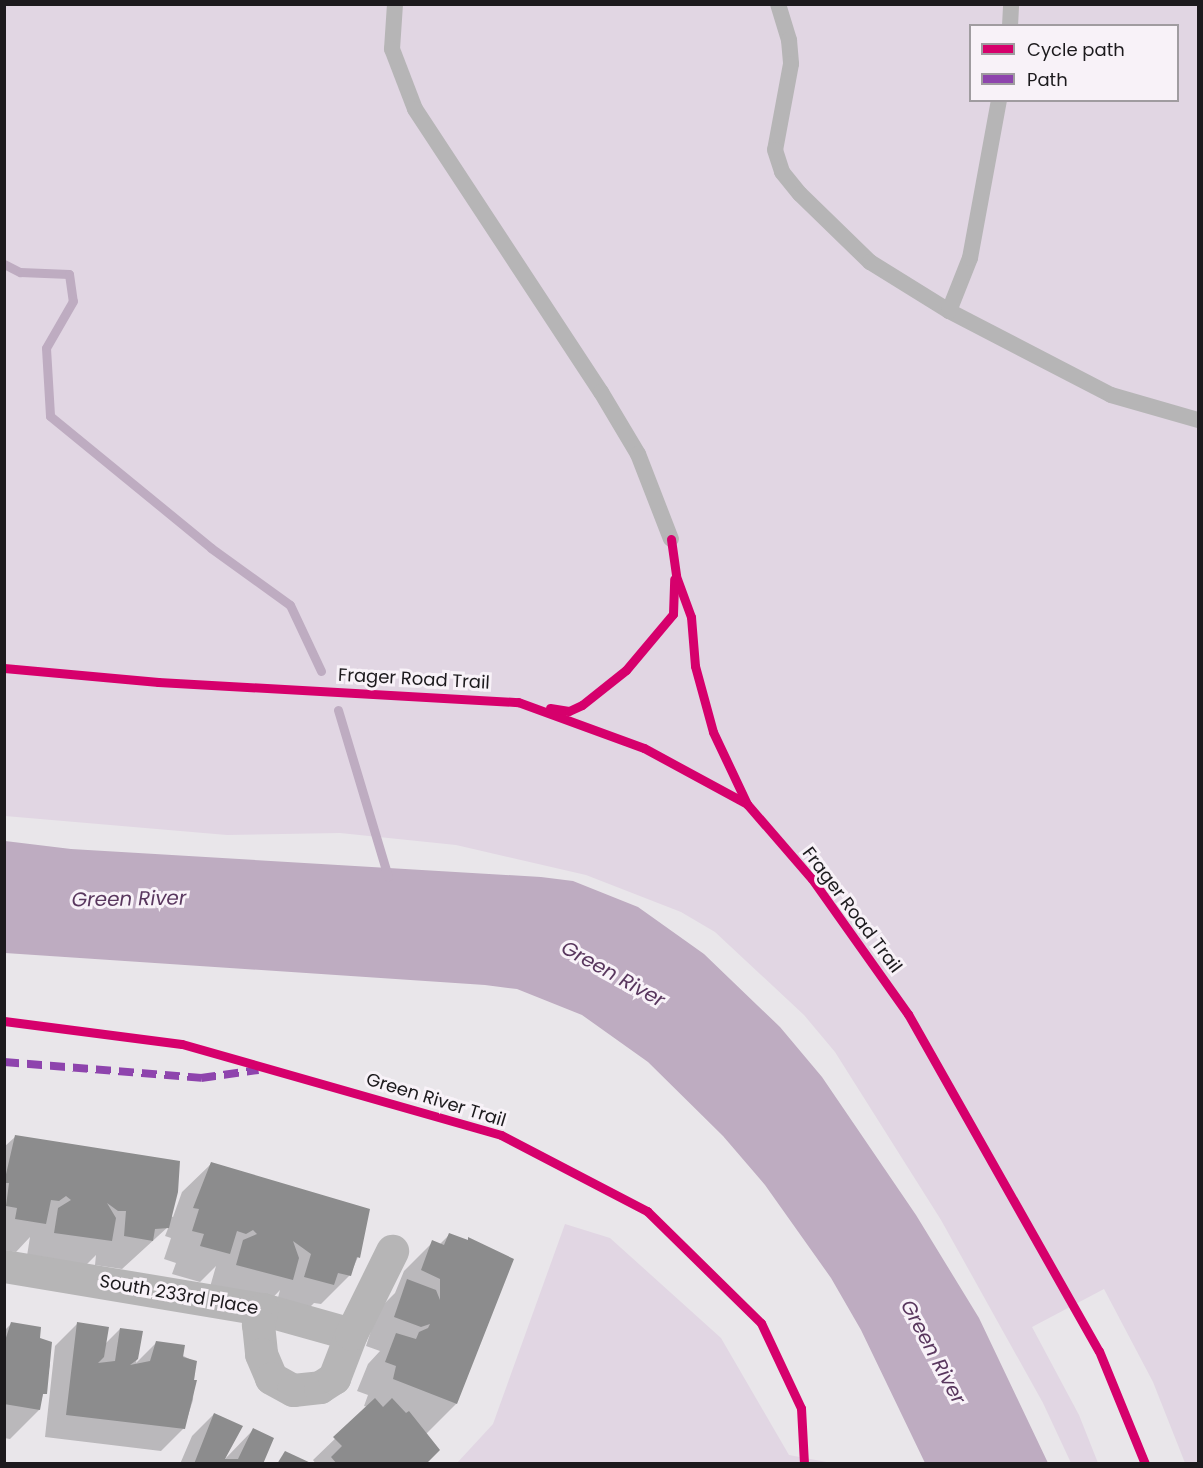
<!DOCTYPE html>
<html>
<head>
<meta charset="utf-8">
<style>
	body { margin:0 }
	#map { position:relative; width:1203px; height:1468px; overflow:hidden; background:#e9e6ea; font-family:Poppins,sans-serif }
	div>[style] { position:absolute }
	.green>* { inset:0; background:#e1d6e3 }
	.water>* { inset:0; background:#beacc1 }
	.shadow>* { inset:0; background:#0003 }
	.stream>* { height:9px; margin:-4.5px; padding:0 4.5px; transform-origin:4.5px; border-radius:4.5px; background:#beacc1 }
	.building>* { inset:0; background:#8c8c8d }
	.service>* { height:16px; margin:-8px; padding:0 8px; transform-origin:8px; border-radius:8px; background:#b6b5b6 }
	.minor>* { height:33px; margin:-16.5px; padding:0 16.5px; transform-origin:16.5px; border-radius:16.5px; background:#b6b5b6 }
	.quiet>* { height:8px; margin-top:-4px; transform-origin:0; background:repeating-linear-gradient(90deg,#8e44ad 0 15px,transparent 0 23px) }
	.cycleway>* { height:9px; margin:-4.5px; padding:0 4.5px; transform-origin:4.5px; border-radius:4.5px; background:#d6006c }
	span { translate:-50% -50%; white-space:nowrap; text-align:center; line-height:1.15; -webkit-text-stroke:6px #f8f2f8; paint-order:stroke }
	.street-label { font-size:18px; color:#1c1a1d }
	.water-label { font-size:20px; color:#59375e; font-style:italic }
	.frame { position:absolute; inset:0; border:6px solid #1c1a1d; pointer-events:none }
	.legend { position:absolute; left:969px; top:24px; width:210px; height:78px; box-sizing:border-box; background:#f8f2f8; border:2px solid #a09ca0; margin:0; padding:8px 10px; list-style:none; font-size:18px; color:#1c1a1d }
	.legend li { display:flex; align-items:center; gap:12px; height:30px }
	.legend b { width:30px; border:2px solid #a09ca0 }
</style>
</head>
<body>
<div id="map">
	<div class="green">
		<div style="clip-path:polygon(evenodd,4px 5px,1198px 5px,1198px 1463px,1185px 1463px,1153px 1382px,1104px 1289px,1032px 1327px,1079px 1415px,1098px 1463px,1071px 1463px,1043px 1403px,941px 1220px,835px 1052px,804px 1015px,715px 932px,681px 912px,586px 875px,456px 845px,340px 833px,227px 835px,5px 816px,4px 5px,970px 26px,1178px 26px,1178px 100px,970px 100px,970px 26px)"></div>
		<div style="clip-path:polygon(565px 1224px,610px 1238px,721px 1338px,789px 1455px,832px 1463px,457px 1463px,493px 1424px)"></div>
	</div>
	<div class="water">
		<div style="clip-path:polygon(5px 841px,71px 849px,541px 877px,573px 881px,638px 907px,704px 954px,780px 1027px,822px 1077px,916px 1215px,979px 1318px,1048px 1463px,925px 1463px,861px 1330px,831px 1278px,765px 1185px,723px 1136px,648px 1062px,582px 1015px,517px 989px,485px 985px,5px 953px)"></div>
	</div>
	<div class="shadow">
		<div style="clip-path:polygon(15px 1137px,173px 1217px,182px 1192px,211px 1164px,358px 1257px,350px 1275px,321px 1304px,314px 1303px,304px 1313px,276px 1305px,280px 1290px,263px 1308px,208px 1294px,216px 1266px,200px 1282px,172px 1274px,176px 1263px,164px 1259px,171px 1238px,165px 1236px,169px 1226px,122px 1269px,95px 1265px,96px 1255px,82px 1269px,26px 1262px,30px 1237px,16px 1252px,4px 1250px,4px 1147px)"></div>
		<div style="clip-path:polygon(449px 1235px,466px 1241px,469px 1239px,512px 1260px,456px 1404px,426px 1434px,424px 1464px,316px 1464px,313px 1460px,368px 1407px,364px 1406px,368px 1395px,357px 1391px,368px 1364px,380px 1351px,366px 1346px,378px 1310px,395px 1293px,404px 1271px,433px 1242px,439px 1245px)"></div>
		<div style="clip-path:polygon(12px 1323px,38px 1339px,50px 1365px,39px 1410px,10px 1439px,4px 1438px,4px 1331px)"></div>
		<div style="clip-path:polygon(77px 1324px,104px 1345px,120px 1329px,141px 1333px,136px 1363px,157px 1342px,195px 1362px,193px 1400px,184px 1428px,161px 1451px,45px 1437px,55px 1346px)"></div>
		<div style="clip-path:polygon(214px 1414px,241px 1427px,224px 1460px,253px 1430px,261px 1464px,180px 1464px,192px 1436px)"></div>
	</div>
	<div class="stream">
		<div style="left:4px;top:264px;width:18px;rotate:27deg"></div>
		<div style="left:20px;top:272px;width:49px;rotate:2.3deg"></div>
		<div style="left:69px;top:274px;width:27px;rotate:82deg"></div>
		<div style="left:73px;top:301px;width:54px;rotate:119.9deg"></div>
		<div style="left:46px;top:348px;width:68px;rotate:86.6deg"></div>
		<div style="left:50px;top:416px;width:208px;rotate:39.3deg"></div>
		<div style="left:211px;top:548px;width:97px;rotate:35.8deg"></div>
		<div style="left:290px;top:605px;width:73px;rotate:64.8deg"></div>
		<div style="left:338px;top:710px;width:174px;rotate:73.3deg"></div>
	</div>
	<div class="building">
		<div style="clip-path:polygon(15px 1135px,180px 1161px,178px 1192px,169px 1228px,155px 1229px,153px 1241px,124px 1236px,126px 1211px,118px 1211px,107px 1203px,116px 1218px,112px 1241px,54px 1233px,58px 1208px,71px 1200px,66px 1196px,59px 1201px,51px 1200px,46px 1224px,15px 1219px,17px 1208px,6px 1206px,9px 1183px,4px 1183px)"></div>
		<div style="clip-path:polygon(211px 1162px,370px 1209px,360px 1258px,357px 1257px,351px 1276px,338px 1273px,334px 1285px,304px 1277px,311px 1254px,293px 1241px,299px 1258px,293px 1280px,236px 1265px,243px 1240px,257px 1234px,253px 1230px,246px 1234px,237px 1231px,230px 1254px,200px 1246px,204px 1234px,192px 1231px,199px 1209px,193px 1208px)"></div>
		<div style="clip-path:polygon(449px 1233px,468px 1240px,468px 1237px,514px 1259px,457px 1404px,393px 1379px,396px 1366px,385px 1362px,396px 1333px,416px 1339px,419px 1332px,428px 1328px,430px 1324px,421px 1327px,394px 1317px,407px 1279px,436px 1290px,440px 1300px,440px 1279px,421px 1270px,432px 1240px,444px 1245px)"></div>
		<div style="clip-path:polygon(11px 1322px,41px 1327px,40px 1338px,52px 1342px,47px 1394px,43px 1394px,40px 1410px,4px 1404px,4px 1344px)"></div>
		<div style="clip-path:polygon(77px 1322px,109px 1327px,104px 1357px,98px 1363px,115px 1361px,120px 1328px,143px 1331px,138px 1359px,130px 1365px,150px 1361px,156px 1341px,185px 1345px,183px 1357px,197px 1361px,194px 1380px,197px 1380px,185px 1429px,66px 1415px)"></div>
		<div style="clip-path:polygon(375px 1398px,383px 1407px,392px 1398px,406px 1413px,409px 1411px,440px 1450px,426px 1464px,337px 1464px,331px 1457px,342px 1446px,333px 1437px)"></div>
		<div style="clip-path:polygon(214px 1413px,243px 1426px,225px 1459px,238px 1459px,253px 1428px,274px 1438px,263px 1464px,194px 1464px)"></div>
		<div style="clip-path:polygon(285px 1451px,313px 1464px,277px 1464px)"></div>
	</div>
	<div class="service">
		<div style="left:395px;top:4px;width:45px;rotate:93.8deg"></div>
		<div style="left:392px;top:49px;width:64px;rotate:69deg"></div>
		<div style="left:415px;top:109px;width:339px;rotate:56.7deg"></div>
		<div style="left:601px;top:392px;width:72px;rotate:59.2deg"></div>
		<div style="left:638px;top:454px;width:91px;rotate:68.8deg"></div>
		<div style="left:778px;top:4px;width:38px;rotate:73deg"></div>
		<div style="left:789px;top:40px;width:24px;rotate:85deg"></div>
		<div style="left:791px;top:64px;width:87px;rotate:100.5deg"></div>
		<div style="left:775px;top:150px;width:23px;rotate:72deg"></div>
		<div style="left:782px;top:172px;width:28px;rotate:51deg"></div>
		<div style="left:800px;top:194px;width:98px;rotate:44.2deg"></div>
		<div style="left:870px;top:262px;width:93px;rotate:31.8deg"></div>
		<div style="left:949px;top:311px;width:182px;rotate:27.4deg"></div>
		<div style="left:1111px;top:395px;width:91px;rotate:16deg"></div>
		<div style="left:1010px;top:26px;width:22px;rotate:-87deg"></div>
		<div style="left:949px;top:311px;width:57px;rotate:-68.4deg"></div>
		<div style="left:970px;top:258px;width:161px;rotate:-79.6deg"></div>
	</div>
	<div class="minor">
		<div style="left:4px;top:1266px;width:262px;rotate:9.5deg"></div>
		<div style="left:262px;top:1309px;width:92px;rotate:15.7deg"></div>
		<div style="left:262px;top:1309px;width:16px;rotate:105deg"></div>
		<div style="left:258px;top:1324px;width:30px;rotate:84deg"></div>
		<div style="left:261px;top:1354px;width:26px;rotate:67deg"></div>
		<div style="left:271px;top:1378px;width:25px;rotate:29deg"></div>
		<div style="left:293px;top:1390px;width:27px;rotate:-6deg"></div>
		<div style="left:320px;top:1387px;width:17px;rotate:-33deg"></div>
		<div style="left:334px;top:1378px;width:47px;rotate:-68.9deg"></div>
		<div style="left:351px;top:1334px;width:93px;rotate:-63.7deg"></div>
	</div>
	<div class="quiet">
		<div style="left:4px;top:1062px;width:198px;rotate:4.6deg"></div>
		<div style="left:201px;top:1078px;width:58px;rotate:-8deg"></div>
	</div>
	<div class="cycleway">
		<div style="left:671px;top:539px;width:37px;rotate:82deg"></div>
		<div style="left:676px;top:576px;width:44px;rotate:69.9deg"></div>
		<div style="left:691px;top:617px;width:49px;rotate:85.3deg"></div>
		<div style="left:695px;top:666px;width:68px;rotate:74.7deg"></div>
		<div style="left:713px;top:732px;width:80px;rotate:64.7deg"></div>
		<div style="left:4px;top:668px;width:155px;rotate:5.2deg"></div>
		<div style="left:158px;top:682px;width:361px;rotate:3.2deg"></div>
		<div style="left:518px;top:702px;width:134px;rotate:20.1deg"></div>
		<div style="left:644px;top:748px;width:117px;rotate:28.5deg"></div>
		<div style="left:747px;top:804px;width:99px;rotate:49.1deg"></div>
		<div style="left:812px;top:879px;width:166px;rotate:54.6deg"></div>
		<div style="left:908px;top:1014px;width:387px;rotate:60.5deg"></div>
		<div style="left:1099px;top:1351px;width:122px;rotate:67.8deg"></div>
		<div style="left:550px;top:708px;width:19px;rotate:9deg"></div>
		<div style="left:569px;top:711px;width:14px;rotate:-25deg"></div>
		<div style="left:582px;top:705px;width:56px;rotate:-38.5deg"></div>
		<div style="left:626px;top:670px;width:73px;rotate:-50deg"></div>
		<div style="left:673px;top:614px;width:35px;rotate:-88deg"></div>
		<div style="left:4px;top:1021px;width:179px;rotate:7.4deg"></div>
		<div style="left:182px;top:1044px;width:332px;rotate:15.9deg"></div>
		<div style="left:501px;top:1135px;width:165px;rotate:27.5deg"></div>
		<div style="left:647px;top:1211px;width:160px;rotate:44.5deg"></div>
		<div style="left:761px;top:1323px;width:94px;rotate:64.8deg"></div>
		<div style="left:801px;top:1408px;width:56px;rotate:86.9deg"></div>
	</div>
	<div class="street-label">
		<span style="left:414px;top:679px;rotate:3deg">Frager Road Trail</span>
		<span style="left:852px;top:910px;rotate:53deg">Frager Road Trail</span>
		<span style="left:436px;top:1100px;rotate:17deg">Green River Trail</span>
		<span style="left:179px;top:1295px;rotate:10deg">South 233rd Place</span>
	</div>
	<div class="water-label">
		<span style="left:129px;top:899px;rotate:-1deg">Green River</span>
		<span style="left:613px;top:974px;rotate:29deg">Green River</span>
		<span style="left:933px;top:1352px;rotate:62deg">Green River</span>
	</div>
	<div class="frame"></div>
	<ul class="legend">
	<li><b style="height:8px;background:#d6006c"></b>Cycle path</li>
	<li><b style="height:8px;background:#8e44ad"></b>Path</li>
	</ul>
</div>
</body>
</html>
